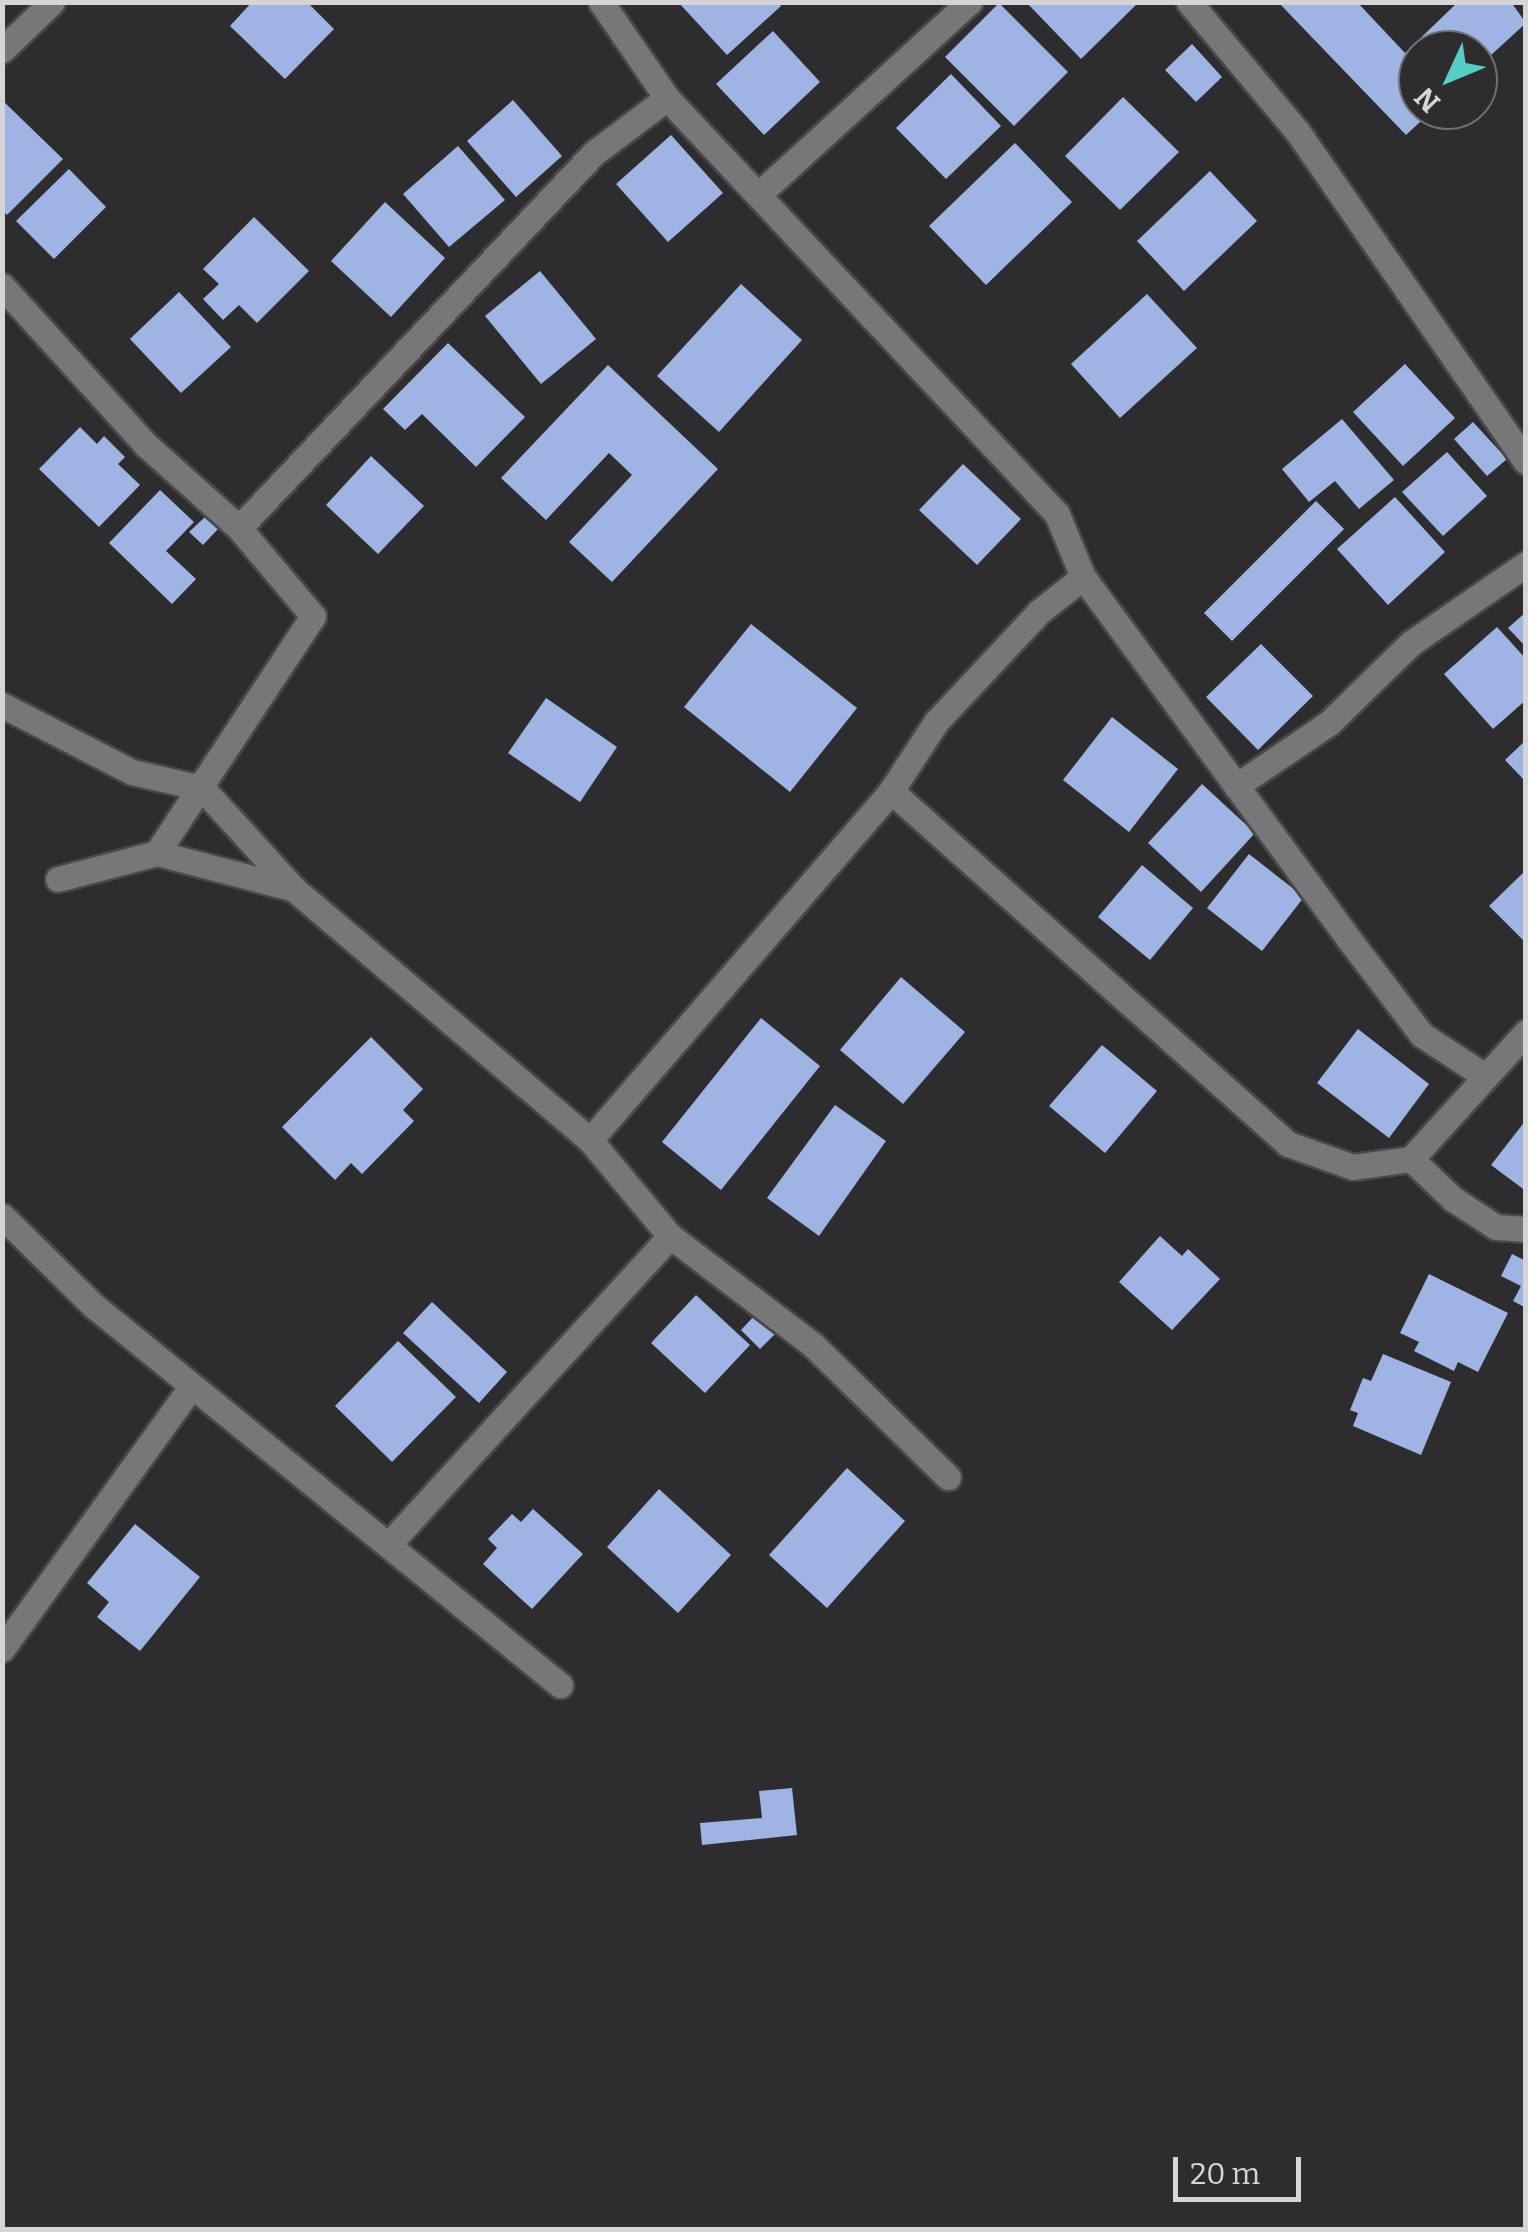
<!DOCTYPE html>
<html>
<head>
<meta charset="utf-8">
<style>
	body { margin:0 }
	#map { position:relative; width:1528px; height:2232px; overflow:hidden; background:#2d2d30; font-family:Bitter,serif }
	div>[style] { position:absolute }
	.building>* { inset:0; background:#a0b4e4 }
	.roads { filter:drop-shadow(2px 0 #48484a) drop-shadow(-2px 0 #48484a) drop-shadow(0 2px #48484a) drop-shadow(0 -2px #48484a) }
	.street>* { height:25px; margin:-12.5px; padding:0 12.5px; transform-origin:12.5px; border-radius:12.5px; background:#77777a }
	span { translate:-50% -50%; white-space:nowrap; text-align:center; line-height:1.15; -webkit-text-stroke:10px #2d2d30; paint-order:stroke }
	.frame { position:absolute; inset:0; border:5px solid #d5d5d7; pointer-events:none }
	.north { position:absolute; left:1398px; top:30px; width:100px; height:100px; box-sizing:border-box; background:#2d2d30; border:2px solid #707073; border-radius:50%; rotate:226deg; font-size:28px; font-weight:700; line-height:40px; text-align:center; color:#d5d5d7 }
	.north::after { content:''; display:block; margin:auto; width:35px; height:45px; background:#56cec3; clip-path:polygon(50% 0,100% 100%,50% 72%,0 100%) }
	.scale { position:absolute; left:1173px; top:2157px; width:128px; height:45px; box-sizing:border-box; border:5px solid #d5d5d7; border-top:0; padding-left:12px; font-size:30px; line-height:35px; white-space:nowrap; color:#d5d5d7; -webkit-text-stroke:8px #2d2d30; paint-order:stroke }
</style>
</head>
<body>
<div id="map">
	<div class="building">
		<div style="clip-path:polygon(252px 2px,307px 2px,334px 29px,285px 79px,230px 26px)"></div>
		<div style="clip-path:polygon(678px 2px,778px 2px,781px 6px,727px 55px)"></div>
		<div style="clip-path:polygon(1026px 2px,1139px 2px,1081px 59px)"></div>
		<div style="clip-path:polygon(1278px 2px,1357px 2px,1405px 53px,1458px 2px,1511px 2px,1526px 23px,1478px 67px,1478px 50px,1418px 50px,1418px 110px,1433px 110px,1406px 135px)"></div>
		<div style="clip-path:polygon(999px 3px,1068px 72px,1014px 126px,945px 57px)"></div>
		<div style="clip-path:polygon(773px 31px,820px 82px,764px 135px,716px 84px)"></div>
		<div style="clip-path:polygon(1192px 44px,1222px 77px,1196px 102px,1165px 70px)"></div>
		<div style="clip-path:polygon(951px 74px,1001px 126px,946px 179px,896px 128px)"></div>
		<div style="clip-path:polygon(1123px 97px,1179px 152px,1120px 210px,1065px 156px)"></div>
		<div style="clip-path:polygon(2px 100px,63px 159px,7px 215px,2px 210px)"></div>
		<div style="clip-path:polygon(513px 100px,562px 156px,516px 197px,467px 141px)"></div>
		<div style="clip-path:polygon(671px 135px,723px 193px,668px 242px,616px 184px)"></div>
		<div style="clip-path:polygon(1015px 143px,1072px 202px,986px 285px,929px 226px)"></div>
		<div style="clip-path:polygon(458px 146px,505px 200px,449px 247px,403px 194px)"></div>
		<div style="clip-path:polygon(69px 169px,106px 207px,54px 259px,16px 221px)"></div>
		<div style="clip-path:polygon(1210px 171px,1257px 221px,1184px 291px,1137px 241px)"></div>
		<div style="clip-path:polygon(385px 202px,445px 258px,391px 317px,331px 261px)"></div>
		<div style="clip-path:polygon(254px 217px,309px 271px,257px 323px,239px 305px,223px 320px,203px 299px,219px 284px,203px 269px)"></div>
		<div style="clip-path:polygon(540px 271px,596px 339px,541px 384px,485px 316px)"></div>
		<div style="clip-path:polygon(741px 284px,802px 340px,719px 432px,657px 376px)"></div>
		<div style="clip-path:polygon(179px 292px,231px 347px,181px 393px,130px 339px)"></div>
		<div style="clip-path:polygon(1147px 294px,1197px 348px,1120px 418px,1071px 364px)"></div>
		<div style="clip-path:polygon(448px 343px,525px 417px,476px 467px,422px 414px,405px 430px,383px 409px)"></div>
		<div style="clip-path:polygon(1405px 364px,1455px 418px,1403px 466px,1353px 412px)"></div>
		<div style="clip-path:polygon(608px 365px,718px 469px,612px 582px,569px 542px,632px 475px,609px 453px,546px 520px,501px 478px)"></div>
		<div style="clip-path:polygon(1342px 419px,1394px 480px,1359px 509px,1335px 481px,1309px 502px,1282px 469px)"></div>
		<div style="clip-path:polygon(1473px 422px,1507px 459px,1487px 476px,1454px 439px)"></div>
		<div style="clip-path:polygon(80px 427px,97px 444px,104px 436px,125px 457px,118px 464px,140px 485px,99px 527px,39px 469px)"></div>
		<div style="clip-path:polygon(1447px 452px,1487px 496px,1443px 536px,1402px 492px)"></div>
		<div style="clip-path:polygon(371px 456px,424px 506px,378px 554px,326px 505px)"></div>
		<div style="clip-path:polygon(963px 464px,1021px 519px,977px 565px,919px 510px)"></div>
		<div style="clip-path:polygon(160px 490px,194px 522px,166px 551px,196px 579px,172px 604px,109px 543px)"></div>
		<div style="clip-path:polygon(1395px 497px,1445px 552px,1388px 605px,1337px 549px)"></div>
		<div style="clip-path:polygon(1316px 501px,1344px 529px,1232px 641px,1204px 613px)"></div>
		<div style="clip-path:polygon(205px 517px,218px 529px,203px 545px,189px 532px)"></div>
		<div style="clip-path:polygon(1526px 612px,1526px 647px,1508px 628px)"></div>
		<div style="clip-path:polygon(751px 624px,857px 708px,790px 792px,684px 707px)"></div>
		<div style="clip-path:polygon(1497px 627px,1526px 659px,1526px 700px,1493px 729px,1444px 674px)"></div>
		<div style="clip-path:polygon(1261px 644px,1313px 696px,1258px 750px,1206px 697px)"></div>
		<div style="clip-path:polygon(546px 698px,617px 747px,580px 802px,508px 753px)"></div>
		<div style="clip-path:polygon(1112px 717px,1178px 769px,1129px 832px,1063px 780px)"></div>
		<div style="clip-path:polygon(1526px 740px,1526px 782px,1505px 760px)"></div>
		<div style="clip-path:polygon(1202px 784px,1255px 833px,1201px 892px,1148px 843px)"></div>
		<div style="clip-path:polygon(1249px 854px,1304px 897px,1262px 951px,1207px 908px)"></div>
		<div style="clip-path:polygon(1142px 865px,1193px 908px,1150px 960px,1098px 917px)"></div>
		<div style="clip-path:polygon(1526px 870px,1526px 943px,1489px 906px)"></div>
		<div style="clip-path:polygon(901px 977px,965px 1032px,903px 1104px,840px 1050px)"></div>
		<div style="clip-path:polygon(761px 1018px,820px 1066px,721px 1190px,662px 1142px)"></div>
		<div style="clip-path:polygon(1358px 1029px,1429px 1084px,1389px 1138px,1317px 1083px)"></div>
		<div style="clip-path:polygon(371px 1037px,423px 1089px,403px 1110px,414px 1121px,362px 1174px,351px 1163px,335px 1180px,282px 1127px)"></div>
		<div style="clip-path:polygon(1102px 1045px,1157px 1091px,1105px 1153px,1049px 1106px)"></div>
		<div style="clip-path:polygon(835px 1105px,886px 1141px,819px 1236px,767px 1198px)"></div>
		<div style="clip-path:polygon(1526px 1120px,1526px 1191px,1491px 1165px)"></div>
		<div style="clip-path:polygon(1160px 1236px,1182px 1256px,1188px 1249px,1220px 1279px,1172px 1330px,1119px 1282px)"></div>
		<div style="clip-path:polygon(1512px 1254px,1526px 1261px,1526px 1308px,1513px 1301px,1521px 1286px,1501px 1276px)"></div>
		<div style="clip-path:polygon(1429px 1274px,1508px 1313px,1478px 1372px,1458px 1362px,1454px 1371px,1414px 1351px,1419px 1342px,1400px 1333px)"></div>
		<div style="clip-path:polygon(696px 1295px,750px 1345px,705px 1393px,651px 1343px)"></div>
		<div style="clip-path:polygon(432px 1302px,507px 1372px,479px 1403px,403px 1333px)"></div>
		<div style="clip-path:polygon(756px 1314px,776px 1333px,760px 1349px,741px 1330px)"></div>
		<div style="clip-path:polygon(398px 1341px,456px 1397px,392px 1462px,335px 1406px)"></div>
		<div style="clip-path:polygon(1383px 1354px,1451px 1382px,1421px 1455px,1353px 1426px,1358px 1413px,1350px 1410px,1363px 1378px,1371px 1381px)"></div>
		<div style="clip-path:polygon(847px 1468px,905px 1521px,827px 1608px,769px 1555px)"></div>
		<div style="clip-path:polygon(659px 1489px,731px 1555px,678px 1613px,607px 1547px)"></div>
		<div style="clip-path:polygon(533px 1509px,583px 1554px,532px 1609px,483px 1564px,497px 1548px,488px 1539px,512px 1514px,521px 1522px)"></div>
		<div style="clip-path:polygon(135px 1524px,200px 1577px,140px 1651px,97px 1617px,109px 1602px,87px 1583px)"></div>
		<div style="clip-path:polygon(792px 1788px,797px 1835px,702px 1845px,700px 1823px,762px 1818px,759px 1791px)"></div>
	</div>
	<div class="roads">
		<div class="street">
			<div style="left:601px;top:2px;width:116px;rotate:55.5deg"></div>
			<div style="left:667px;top:98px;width:570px;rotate:46.85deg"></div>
			<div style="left:1057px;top:514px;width:68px;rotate:67.6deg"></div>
			<div style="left:1083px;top:577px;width:448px;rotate:53.7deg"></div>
			<div style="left:1348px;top:938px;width:122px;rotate:52.7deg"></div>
			<div style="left:1422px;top:1035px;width:75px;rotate:33.1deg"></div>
			<div style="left:1189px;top:2px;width:168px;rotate:50.1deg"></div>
			<div style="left:1297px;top:131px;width:402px;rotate:55.3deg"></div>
			<div style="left:2px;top:50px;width:69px;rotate:-43.8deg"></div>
			<div style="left:759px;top:194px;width:285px;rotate:-42.4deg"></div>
			<div style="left:2px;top:286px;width:215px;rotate:47.8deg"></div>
			<div style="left:146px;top:445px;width:125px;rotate:41.7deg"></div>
			<div style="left:239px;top:528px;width:115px;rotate:49.9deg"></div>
			<div style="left:313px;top:616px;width:284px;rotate:123.4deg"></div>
			<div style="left:239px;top:528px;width:516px;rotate:-46.57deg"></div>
			<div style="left:594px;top:153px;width:91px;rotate:-37deg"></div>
			<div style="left:2px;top:705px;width:146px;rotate:27.3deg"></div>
			<div style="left:132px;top:772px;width:72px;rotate:12.9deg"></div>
			<div style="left:202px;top:788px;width:137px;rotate:47.7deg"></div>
			<div style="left:294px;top:889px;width:388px;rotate:40.3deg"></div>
			<div style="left:590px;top:1140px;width:125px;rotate:50.2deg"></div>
			<div style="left:670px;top:1236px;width:180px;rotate:37.3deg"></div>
			<div style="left:813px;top:1345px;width:189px;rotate:44.4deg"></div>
			<div style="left:1236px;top:786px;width:112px;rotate:-34.1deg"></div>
			<div style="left:1329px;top:723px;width:115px;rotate:-44.3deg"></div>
			<div style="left:1411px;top:643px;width:140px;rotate:-34.5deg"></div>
			<div style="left:891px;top:791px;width:531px;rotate:41.64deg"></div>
			<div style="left:1288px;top:1144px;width:69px;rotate:19.5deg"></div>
			<div style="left:1353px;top:1167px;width:59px;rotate:-7.9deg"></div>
			<div style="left:1411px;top:1159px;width:58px;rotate:43.6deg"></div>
			<div style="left:1453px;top:1199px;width:51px;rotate:33.1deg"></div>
			<div style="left:1496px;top:1227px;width:30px;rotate:4deg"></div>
			<div style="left:58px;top:879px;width:102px;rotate:-14.7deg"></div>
			<div style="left:157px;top:853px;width:142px;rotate:14.7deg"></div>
			<div style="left:590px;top:1140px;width:461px;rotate:-49.2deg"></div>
			<div style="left:891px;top:791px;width:82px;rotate:-56.9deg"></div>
			<div style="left:936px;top:722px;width:152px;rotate:-46.9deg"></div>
			<div style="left:1040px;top:611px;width:55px;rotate:-38.3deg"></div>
			<div style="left:1411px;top:1159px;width:171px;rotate:-47.8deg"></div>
			<div style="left:2px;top:1216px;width:129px;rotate:44.4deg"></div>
			<div style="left:94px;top:1306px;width:601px;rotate:39.12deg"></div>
			<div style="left:388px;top:1545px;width:418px;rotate:-47.6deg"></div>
			<div style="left:2px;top:1649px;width:324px;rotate:-54.2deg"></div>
		</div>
	</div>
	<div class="frame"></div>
	<div class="north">N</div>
	<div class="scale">20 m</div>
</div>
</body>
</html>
